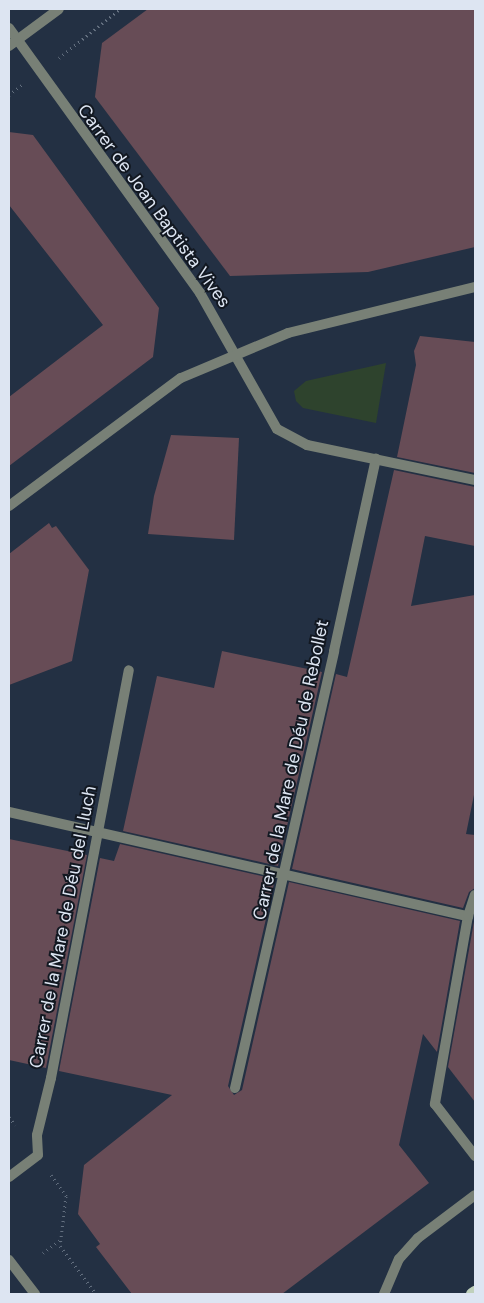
<!DOCTYPE html>
<html>
<head>
<meta charset="utf-8">
<style>
	body { margin:0 }
	#map { position:relative; width:484px; height:1303px; overflow:hidden; background:#233043; font-family:"DM Sans",sans-serif }
	div>[style] { position:absolute }
	.green>* { inset:0; background:#2e432d }
	.building>* { inset:0; background:#674c56 }
	.path>* { height:3px; margin-top:-1.5px; transform-origin:0; background:repeating-linear-gradient(90deg,#647080 0 1px,transparent 0 5px) }
	.service>* { height:10px; margin:-5px; padding:0 5px; transform-origin:5px; border-radius:5px; background:#788076 }
	.pedestrian>* { height:10px; margin:-5px; padding:0 5px; transform-origin:5px; border-radius:5px; background:#788076 }
	.minor>* { height:10px; margin:-5px; padding:0 5px; transform-origin:5px; border-radius:5px; background:#788076 }
	.primary>* { height:12px; margin:-6px; padding:0 6px; transform-origin:6px; border-radius:6px; background:#c0d1bc }
	span { translate:-50% -50%; white-space:nowrap; text-align:center; line-height:1.15; -webkit-text-stroke:4px #121821; paint-order:stroke }
	.street-label { font-size:18px; color:#dde5f2 }
	.frame { position:absolute; inset:0; border:10px solid #dde5f2; pointer-events:none }
</style>
</head>
<body>
<div id="map">
	<div class="green">
		<div style="clip-path:polygon(386px 363px,376px 423px,303px 408px,296px 401px,294px 391px,306px 381px)"></div>
	</div>
	<div class="building">
		<div style="clip-path:polygon(148px 9px,475px 9px,475px 247px,368px 272px,230px 276px,95px 97px,102px 43px)"></div>
		<div style="clip-path:polygon(9px 132px,33px 135px,159px 308px,153px 357px,9px 466px,9px 397px,103px 325px,9px 205px)"></div>
		<div style="clip-path:polygon(420px 336px,475px 342px,475px 473px,397px 457px,416px 365px,414px 351px)"></div>
		<div style="clip-path:polygon(171px 435px,239px 438px,234px 540px,148px 534px,154px 496px)"></div>
		<div style="clip-path:polygon(394px 470px,475px 487px,475px 546px,425px 536px,411px 606px,475px 595px,475px 790px,466px 834px,475px 835px,475px 888px,469px 892px,463px 908px,292px 869px,336px 674px,347px 677px)"></div>
		<div style="clip-path:polygon(49px 523px,52px 528px,56px 526px,89px 570px,72px 661px,9px 685px,9px 554px)"></div>
		<div style="clip-path:polygon(222px 651px,322px 672px,278px 866px,123px 831px,157px 676px,214px 688px)"></div>
		<div style="clip-path:polygon(9px 839px,87px 855px,46px 1068px,9px 1060px)"></div>
		<div style="clip-path:polygon(120px 844px,275px 879px,228px 1086px,234px 1095px,242px 1090px,289px 882px,460px 921px,437px 1052px,423px 1034px,399px 1145px,429px 1183px,282px 1294px,132px 1294px,96px 1247px,100px 1244px,78px 1214px,84px 1165px,172px 1095px,59px 1071px,100px 858px,114px 861px)"></div>
		<div style="clip-path:polygon(475px 916px,475px 1102px,448px 1067px)"></div>
	</div>
	<div class="path">
		<div style="left:59px;top:58px;width:78px;rotate:-38.8deg"></div>
		<div style="left:9px;top:95px;width:16px;rotate:-38deg"></div>
		<div style="left:9px;top:1117px;width:10px;rotate:53deg"></div>
		<div style="left:51px;top:1175px;width:26px;rotate:54deg"></div>
		<div style="left:66px;top:1196px;width:50px;rotate:96.8deg"></div>
		<div style="left:60px;top:1246px;width:60px;rotate:53.1deg"></div>
		<div style="left:43px;top:1253px;width:21px;rotate:-37deg"></div>
	</div>
	<div class="service">
		<div style="left:384px;top:1294px;width:38px;rotate:-67deg"></div>
		<div style="left:399px;top:1259px;width:28px;rotate:-48deg"></div>
		<div style="left:418px;top:1238px;width:71px;rotate:-37deg"></div>
	</div>
	<div class="pedestrian">
		<div style="left:334px;top:651px;width:197px;rotate:-77.7deg"></div>
		<div style="left:468px;top:916px;width:191px;rotate:100deg"></div>
		<div style="left:435px;top:1104px;width:66px;rotate:52.4deg"></div>
		<div style="left:9px;top:1177px;width:36px;rotate:-37deg"></div>
		<div style="left:38px;top:1155px;width:20px;rotate:-93deg"></div>
		<div style="left:37px;top:1135px;width:59px;rotate:-76.2deg"></div>
	</div>
	<div class="minor">
		<div style="left:9px;top:28px;width:327px;rotate:54.2deg"></div>
		<div style="left:200px;top:293px;width:156px;rotate:60.5deg"></div>
		<div style="left:277px;top:429px;width:34px;rotate:28deg"></div>
		<div style="left:307px;top:445px;width:172px;rotate:11.8deg"></div>
		<div style="left:9px;top:46px;width:62px;rotate:-36.5deg"></div>
		<div style="left:9px;top:506px;width:214px;rotate:-36.7deg"></div>
		<div style="left:181px;top:378px;width:116px;rotate:-22.8deg"></div>
		<div style="left:288px;top:333px;width:193px;rotate:-13.8deg"></div>
		<div style="left:9px;top:812px;width:471px;rotate:12.8deg"></div>
		<div style="left:468px;top:916px;width:22px;rotate:-72deg"></div>
		<div style="left:51px;top:1078px;width:415px;rotate:-79.2deg"></div>
		<div style="left:235px;top:1088px;width:448px;rotate:-77.2deg"></div>
		<div style="left:9px;top:1260px;width:43px;rotate:52.6deg"></div>
	</div>
	<div class="primary">
		<div style="left:472px;top:1294px;width:4px;rotate:-34deg"></div>
	</div>
	<div class="street-label">
		<span style="left:154px;top:206px;rotate:54deg">Carrer de Joan Baptista Vives</span>
		<span style="left:291px;top:770px;rotate:-78deg">Carrer de la Mare de Déu de Rebollet</span>
		<span style="left:63px;top:927px;rotate:-79deg">Carrer de la Mare de Déu del Lluch</span>
	</div>
	<div class="frame"></div>
</div>
</body>
</html>
